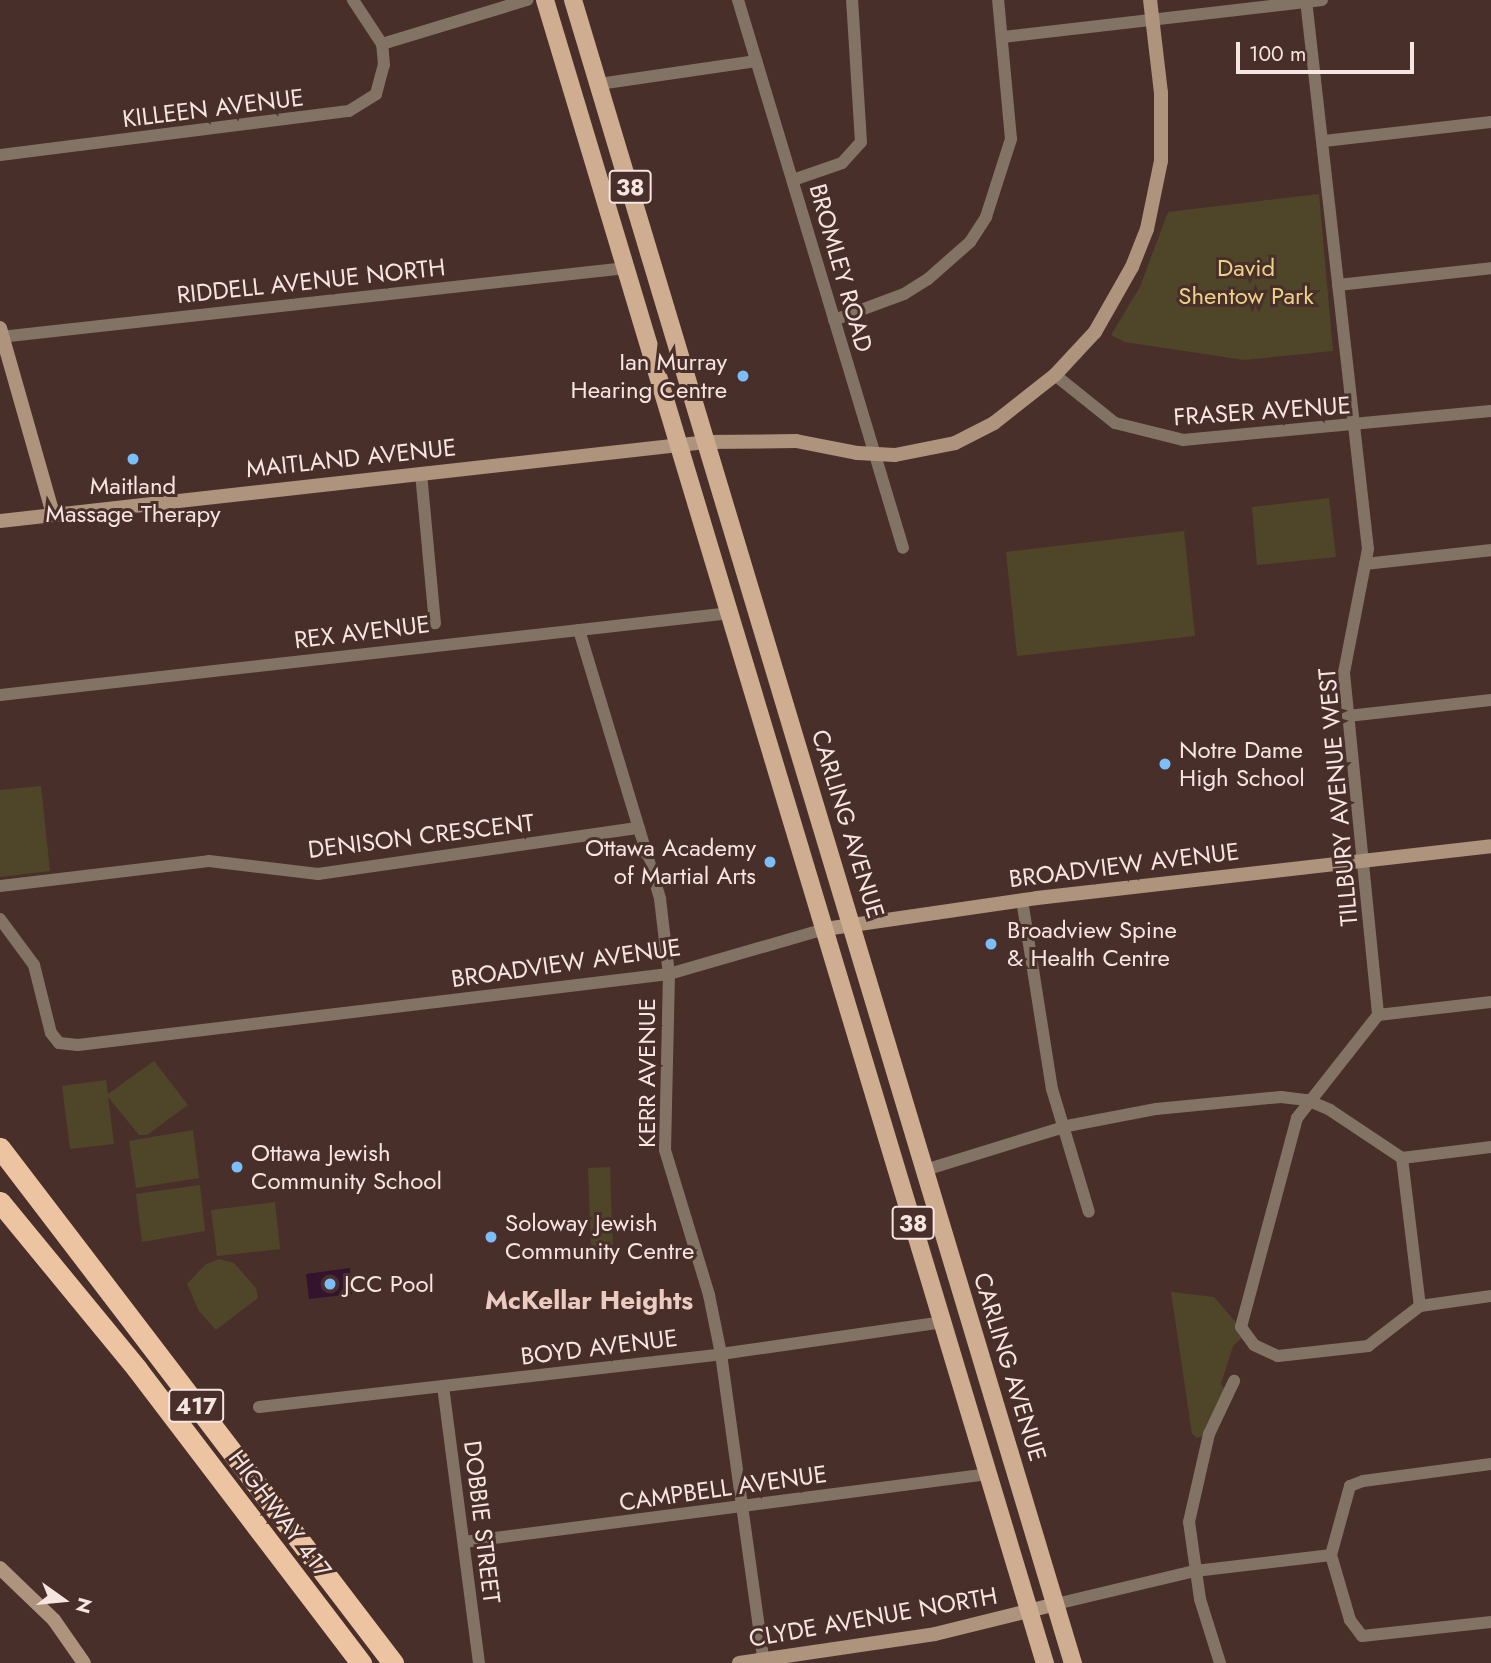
<!DOCTYPE html>
<html>
<head>
<meta charset="utf-8">
<style>
	body { margin:0 }
	#map { position:relative; width:1491px; height:1663px; overflow:hidden; background:#492f29; font-family:Jost,sans-serif }
	div>[style] { position:absolute }
	.green>* { inset:0; background:#4f4629 }
	.water>* { inset:0; background:#33132d }
	.street>* { height:12px; margin:-6px; padding:0 6px; transform-origin:6px; border-radius:6px; background:#837365 }
	.secondary>* { height:14px; margin:-7px; padding:0 7px; transform-origin:7px; border-radius:7px; background:#ae947d }
	.primary>* { height:18px; margin:-9px; padding:0 9px; transform-origin:9px; border-radius:9px; background:#cfad90 }
	.highway>* { height:21px; margin:-10.5px; padding:0 10.5px; transform-origin:10.5px; border-radius:10.5px; background:#edc4a1 }
	.dots>* { width:19px; height:19px; translate:-50% -50%; box-sizing:border-box; border:4px solid #492f29; border-radius:50% }
	span { translate:-50% -50%; white-space:nowrap; text-align:center; line-height:1.15; -webkit-text-stroke:6px #492f29; paint-order:stroke }
	.shield-label span { padding:2px 5px; background:#492f29; border:2px solid; border-radius:5px; -webkit-text-stroke-width:0 }
	.shield-label { font-size:23px; color:#f7e5e1; font-weight:700 }
	.street-label { font-size:24px; color:#f7e5e1 }
	.park-label { font-size:24px; color:#ead289 }
	.poi-label { font-size:24px; color:#f7e5e1 }
	.right { translate:-100% -50%; text-align:right }
	.left { translate:0 -50%; text-align:left }
	.neighbourhood-label { font-size:26px; color:#eccbc3; font-weight:700 }
	.north { position:absolute; left:28px; top:1565px; width:70px; height:70px; -webkit-text-stroke:5px #492f29; paint-order:stroke; rotate:105deg; font-size:19px; font-weight:700; line-height:28px; text-align:center; color:#f7e5e1 }
	.north::after { content:''; display:block; margin:auto; width:24px; height:32px; background:#f7e5e1; clip-path:polygon(50% 0,100% 100%,50% 72%,0 100%) }
	.scale { position:absolute; left:1236px; top:42px; width:178px; height:32px; box-sizing:border-box; border:4px solid #f7e5e1; border-top:0; padding-left:9px; font-size:21px; line-height:24px; white-space:nowrap; color:#f7e5e1; -webkit-text-stroke:5px #492f29; paint-order:stroke }
</style>
</head>
<body>
<div id="map">
	<div class="green">
		<div style="clip-path:polygon(1319px 194px,1333px 351px,1244px 360px,1125px 342px,1111px 335px,1140px 287px,1168px 212px)"></div>
		<div style="clip-path:polygon(1329px 498px,1336px 557px,1257px 565px,1252px 507px)"></div>
		<div style="clip-path:polygon(1184px 531px,1195px 636px,1017px 656px,1006px 552px)"></div>
		<div style="clip-path:polygon(41px 786px,50px 871px,0 877px,0 790px)"></div>
		<div style="clip-path:polygon(154px 1061px,188px 1105px,147px 1135px,139px 1135px,108px 1097px,114px 1144px,70px 1149px,62px 1086px,106px 1080px,108px 1094px)"></div>
		<div style="clip-path:polygon(193px 1130px,199px 1178px,136px 1188px,129px 1141px)"></div>
		<div style="clip-path:polygon(610px 1167px,613px 1250px,591px 1251px,588px 1168px)"></div>
		<div style="clip-path:polygon(200px 1185px,205px 1231px,142px 1242px,136px 1194px)"></div>
		<div style="clip-path:polygon(275px 1202px,280px 1249px,217px 1256px,211px 1210px)"></div>
		<div style="clip-path:polygon(219px 1259px,234px 1263px,256px 1288px,258px 1298px,216px 1330px,199px 1311px,187px 1284px,206px 1264px)"></div>
		<div style="clip-path:polygon(1171px 1292px,1214px 1297px,1246px 1334px,1233px 1346px,1221px 1384px,1227px 1393px,1209px 1434px,1197px 1438px,1192px 1434px)"></div>
	</div>
	<div class="water">
		<div style="clip-path:polygon(350px 1268px,352px 1294px,309px 1299px,306px 1274px)"></div>
	</div>
	<div class="street">
		<div style="left:738px;top:0;width:572px;rotate:73.24deg"></div>
		<div style="left:1306px;top:0;width:552px;rotate:83.56deg"></div>
		<div style="left:1368px;top:549px;width:126px;rotate:101deg"></div>
		<div style="left:1344px;top:673px;width:344px;rotate:84.3deg"></div>
		<div style="left:1378px;top:1015px;width:131px;rotate:128.2deg"></div>
		<div style="left:1297px;top:1118px;width:216px;rotate:105deg"></div>
		<div style="left:1241px;top:1327px;width:22px;rotate:54deg"></div>
		<div style="left:1254px;top:1345px;width:26px;rotate:25deg"></div>
		<div style="left:1278px;top:1356px;width:91px;rotate:-6.3deg"></div>
		<div style="left:1368px;top:1346px;width:66px;rotate:-37.6deg"></div>
		<div style="left:1420px;top:1306px;width:72px;rotate:-8deg"></div>
		<div style="left:1003px;top:37px;width:321px;rotate:-6.6deg"></div>
		<div style="left:382px;top:44px;width:152px;rotate:-16.9deg"></div>
		<div style="left:599px;top:84px;width:159px;rotate:-8.3deg"></div>
		<div style="left:1324px;top:141px;width:168px;rotate:-6.5deg"></div>
		<div style="left:0;top:155px;width:352px;rotate:-7.2deg"></div>
		<div style="left:349px;top:111px;width:32px;rotate:-32deg"></div>
		<div style="left:376px;top:94px;width:30px;rotate:-75deg"></div>
		<div style="left:384px;top:65px;width:21px;rotate:-95deg"></div>
		<div style="left:382px;top:44px;width:53px;rotate:-123.4deg"></div>
		<div style="left:793px;top:180px;width:52px;rotate:-19.1deg"></div>
		<div style="left:842px;top:163px;width:28px;rotate:-48deg"></div>
		<div style="left:861px;top:142px;width:142px;rotate:-93.6deg"></div>
		<div style="left:1338px;top:285px;width:154px;rotate:-6.3deg"></div>
		<div style="left:834px;top:320px;width:75px;rotate:-20.4deg"></div>
		<div style="left:904px;top:294px;width:28px;rotate:-32deg"></div>
		<div style="left:928px;top:279px;width:56px;rotate:-41.4deg"></div>
		<div style="left:970px;top:242px;width:30px;rotate:-57deg"></div>
		<div style="left:986px;top:217px;width:82px;rotate:-72.2deg"></div>
		<div style="left:1011px;top:139px;width:140px;rotate:-95.3deg"></div>
		<div style="left:0;top:337px;width:630px;rotate:-6.29deg"></div>
		<div style="left:1055px;top:375px;width:77px;rotate:38.7deg"></div>
		<div style="left:1115px;top:423px;width:70px;rotate:14deg"></div>
		<div style="left:1183px;top:440px;width:309px;rotate:-5.4deg"></div>
		<div style="left:421px;top:473px;width:151px;rotate:84.7deg"></div>
		<div style="left:1365px;top:564px;width:127px;rotate:-6.3deg"></div>
		<div style="left:579px;top:630px;width:281px;rotate:73.2deg"></div>
		<div style="left:660px;top:899px;width:76px;rotate:83.2deg"></div>
		<div style="left:669px;top:974px;width:176px;rotate:91.3deg"></div>
		<div style="left:665px;top:1150px;width:152px;rotate:73.1deg"></div>
		<div style="left:709px;top:1295px;width:60px;rotate:78.5deg"></div>
		<div style="left:721px;top:1354px;width:312px;rotate:82.1deg"></div>
		<div style="left:0;top:695px;width:735px;rotate:-6.41deg"></div>
		<div style="left:1348px;top:716px;width:144px;rotate:-6.4deg"></div>
		<div style="left:0;top:886px;width:210px;rotate:-6.8deg"></div>
		<div style="left:209px;top:861px;width:110px;rotate:6.8deg"></div>
		<div style="left:318px;top:874px;width:324px;rotate:-8.2deg"></div>
		<div style="left:1022px;top:900px;width:191px;rotate:81deg"></div>
		<div style="left:1052px;top:1089px;width:128px;rotate:73.3deg"></div>
		<div style="left:0;top:919px;width:57px;rotate:53.5deg"></div>
		<div style="left:34px;top:965px;width:70px;rotate:76deg"></div>
		<div style="left:51px;top:1033px;width:13px;rotate:51deg"></div>
		<div style="left:59px;top:1043px;width:19px;rotate:6deg"></div>
		<div style="left:78px;top:1045px;width:595px;rotate:-6.85deg"></div>
		<div style="left:669px;top:974px;width:162px;rotate:-16.1deg"></div>
		<div style="left:1378px;top:1015px;width:114px;rotate:-6.6deg"></div>
		<div style="left:1402px;top:1158px;width:149px;rotate:83.1deg"></div>
		<div style="left:925px;top:1170px;width:149px;rotate:-17.2deg"></div>
		<div style="left:1067px;top:1126px;width:91px;rotate:-10.8deg"></div>
		<div style="left:1156px;top:1109px;width:126px;rotate:-5.5deg"></div>
		<div style="left:1281px;top:1097px;width:26px;rotate:7deg"></div>
		<div style="left:1307px;top:1100px;width:25px;rotate:23deg"></div>
		<div style="left:1330px;top:1110px;width:87px;rotate:33.7deg"></div>
		<div style="left:1402px;top:1158px;width:90px;rotate:-7deg"></div>
		<div style="left:443px;top:1386px;width:279px;rotate:82.6deg"></div>
		<div style="left:259px;top:1407px;width:465px;rotate:-6.5deg"></div>
		<div style="left:721px;top:1354px;width:223px;rotate:-8.2deg"></div>
		<div style="left:1491px;top:1464px;width:129px;rotate:172.4deg"></div>
		<div style="left:1363px;top:1481px;width:14px;rotate:159deg"></div>
		<div style="left:1350px;top:1486px;width:72px;rotate:105.4deg"></div>
		<div style="left:1331px;top:1555px;width:68px;rotate:73.7deg"></div>
		<div style="left:1350px;top:1620px;width:20px;rotate:53deg"></div>
		<div style="left:1362px;top:1636px;width:130px;rotate:-6.2deg"></div>
		<div style="left:464px;top:1542px;width:528px;rotate:-7.39deg"></div>
		<div style="left:1056px;top:1604px;width:143px;rotate:-13.4deg"></div>
		<div style="left:1195px;top:1571px;width:137px;rotate:-6.7deg"></div>
		<div style="left:1220px;top:1663px;width:67px;rotate:-107.4deg"></div>
		<div style="left:1200px;top:1599px;width:78px;rotate:-98.1deg"></div>
		<div style="left:1189px;top:1522px;width:90px;rotate:-77.2deg"></div>
		<div style="left:1209px;top:1434px;width:59px;rotate:-64.7deg"></div>
	</div>
	<div class="secondary">
		<div style="left:0;top:328px;width:193px;rotate:74.1deg"></div>
		<div style="left:0;top:521px;width:710px;rotate:-6.38deg"></div>
		<div style="left:706px;top:442px;width:90px;rotate:-0.6deg"></div>
		<div style="left:796px;top:441px;width:63px;rotate:11deg"></div>
		<div style="left:858px;top:453px;width:37px;rotate:3deg"></div>
		<div style="left:895px;top:455px;width:61px;rotate:-11.3deg"></div>
		<div style="left:955px;top:443px;width:44px;rotate:-27.1deg"></div>
		<div style="left:994px;top:423px;width:78px;rotate:-38.2deg"></div>
		<div style="left:1055px;top:375px;width:59px;rotate:-47.1deg"></div>
		<div style="left:1095px;top:332px;width:75px;rotate:-60.4deg"></div>
		<div style="left:1132px;top:267px;width:41px;rotate:-68.5deg"></div>
		<div style="left:1147px;top:229px;width:69px;rotate:-78.4deg"></div>
		<div style="left:1161px;top:161px;width:68px;rotate:-90deg"></div>
		<div style="left:1161px;top:93px;width:94px;rotate:-96.7deg"></div>
		<div style="left:825px;top:929px;width:214px;rotate:-8.3deg"></div>
		<div style="left:1037px;top:898px;width:457px;rotate:-6.5deg"></div>
		<div style="left:0;top:1568px;width:75px;rotate:43.9deg"></div>
		<div style="left:54px;top:1620px;width:52px;rotate:55.1deg"></div>
		<div style="left:739px;top:1663px;width:198px;rotate:-8.4deg"></div>
		<div style="left:935px;top:1634px;width:125px;rotate:-13.9deg"></div>
	</div>
	<div class="primary">
		<div style="left:545px;top:0;width:1737px;rotate:73.27deg"></div>
		<div style="left:573px;top:0;width:1737px;rotate:73.27deg"></div>
	</div>
	<div class="highway">
		<div style="left:0;top:1148px;width:648px;rotate:52.65deg"></div>
		<div style="left:0;top:1202px;width:216px;rotate:50.6deg"></div>
		<div style="left:137px;top:1369px;width:370px;rotate:52.7deg"></div>
	</div>
	<div class="dots">
		<div style="left:743px;top:376px;background:#7cbef9"></div>
		<div style="left:133px;top:459px;background:#7cbef9"></div>
		<div style="left:1165px;top:764px;background:#7cbef9"></div>
		<div style="left:770px;top:862px;background:#7cbef9"></div>
		<div style="left:991px;top:944px;background:#7cbef9"></div>
		<div style="left:237px;top:1167px;background:#7cbef9"></div>
		<div style="left:491px;top:1237px;background:#7cbef9"></div>
		<div style="left:330px;top:1284px;background:#7cbef9"></div>
	</div>
	<div class="shield-label">
		<span style="left:630px;top:187px">38</span>
		<span style="left:913px;top:1223px">38</span>
		<span style="left:196px;top:1406px">417</span>
	</div>
	<div class="street-label">
		<span style="left:213px;top:108px;rotate:-7deg">KILLEEN AVENUE</span>
		<span style="left:841px;top:268px;rotate:74deg">BROMLEY ROAD</span>
		<span style="left:311px;top:281px;rotate:-6deg">RIDDELL AVENUE NORTH</span>
		<span style="left:1262px;top:411px;rotate:-4deg">FRASER AVENUE</span>
		<span style="left:351px;top:458px;rotate:-6deg">MAITLAND AVENUE</span>
		<span style="left:362px;top:632px;rotate:-7deg">REX AVENUE</span>
		<span style="left:1338px;top:797px;rotate:-95deg">TILLBURY AVENUE WEST</span>
		<span style="left:848px;top:824px;rotate:73deg">CARLING AVENUE</span>
		<span style="left:421px;top:836px;rotate:-7deg">DENISON CRESCENT</span>
		<span style="left:1124px;top:865px;rotate:-7deg">BROADVIEW AVENUE</span>
		<span style="left:566px;top:963px;rotate:-8deg">BROADVIEW AVENUE</span>
		<span style="left:647px;top:1073px;rotate:-90deg">KERR AVENUE</span>
		<span style="left:599px;top:1347px;rotate:-7deg">BOYD AVENUE</span>
		<span style="left:1010px;top:1367px;rotate:73deg">CARLING AVENUE</span>
		<span style="left:723px;top:1488px;rotate:-8deg">CAMPBELL AVENUE</span>
		<span style="left:280px;top:1514px;rotate:53deg">HIGHWAY 417</span>
		<span style="left:482px;top:1522px;rotate:83deg">DOBBIE STREET</span>
		<span style="left:873px;top:1617px;rotate:-10deg">CLYDE AVENUE NORTH</span>
	</div>
	<div class="park-label">
		<span style="left:1246px;top:282px">David<br>Shentow Park</span>
	</div>
	<div class="poi-label">
		<span class="right" style="left:727px;top:376px">Ian Murray<br>Hearing Centre</span>
		<span style="left:133px;top:500px">Maitland<br>Massage Therapy</span>
		<span class="left" style="left:1179px;top:764px">Notre Dame<br>High School</span>
		<span class="right" style="left:756px;top:862px">Ottawa Academy<br>of Martial Arts</span>
		<span class="left" style="left:1007px;top:944px">Broadview Spine<br>&amp; Health Centre</span>
		<span class="left" style="left:251px;top:1167px">Ottawa Jewish<br>Community School</span>
		<span class="left" style="left:505px;top:1237px">Soloway Jewish<br>Community Centre</span>
		<span class="left" style="left:344px;top:1284px">JCC Pool</span>
	</div>
	<div class="neighbourhood-label">
		<span style="left:589px;top:1301px">McKellar Heights</span>
	</div>
	<div class="north">N</div>
	<div class="scale">100 m</div>
</div>
</body>
</html>
